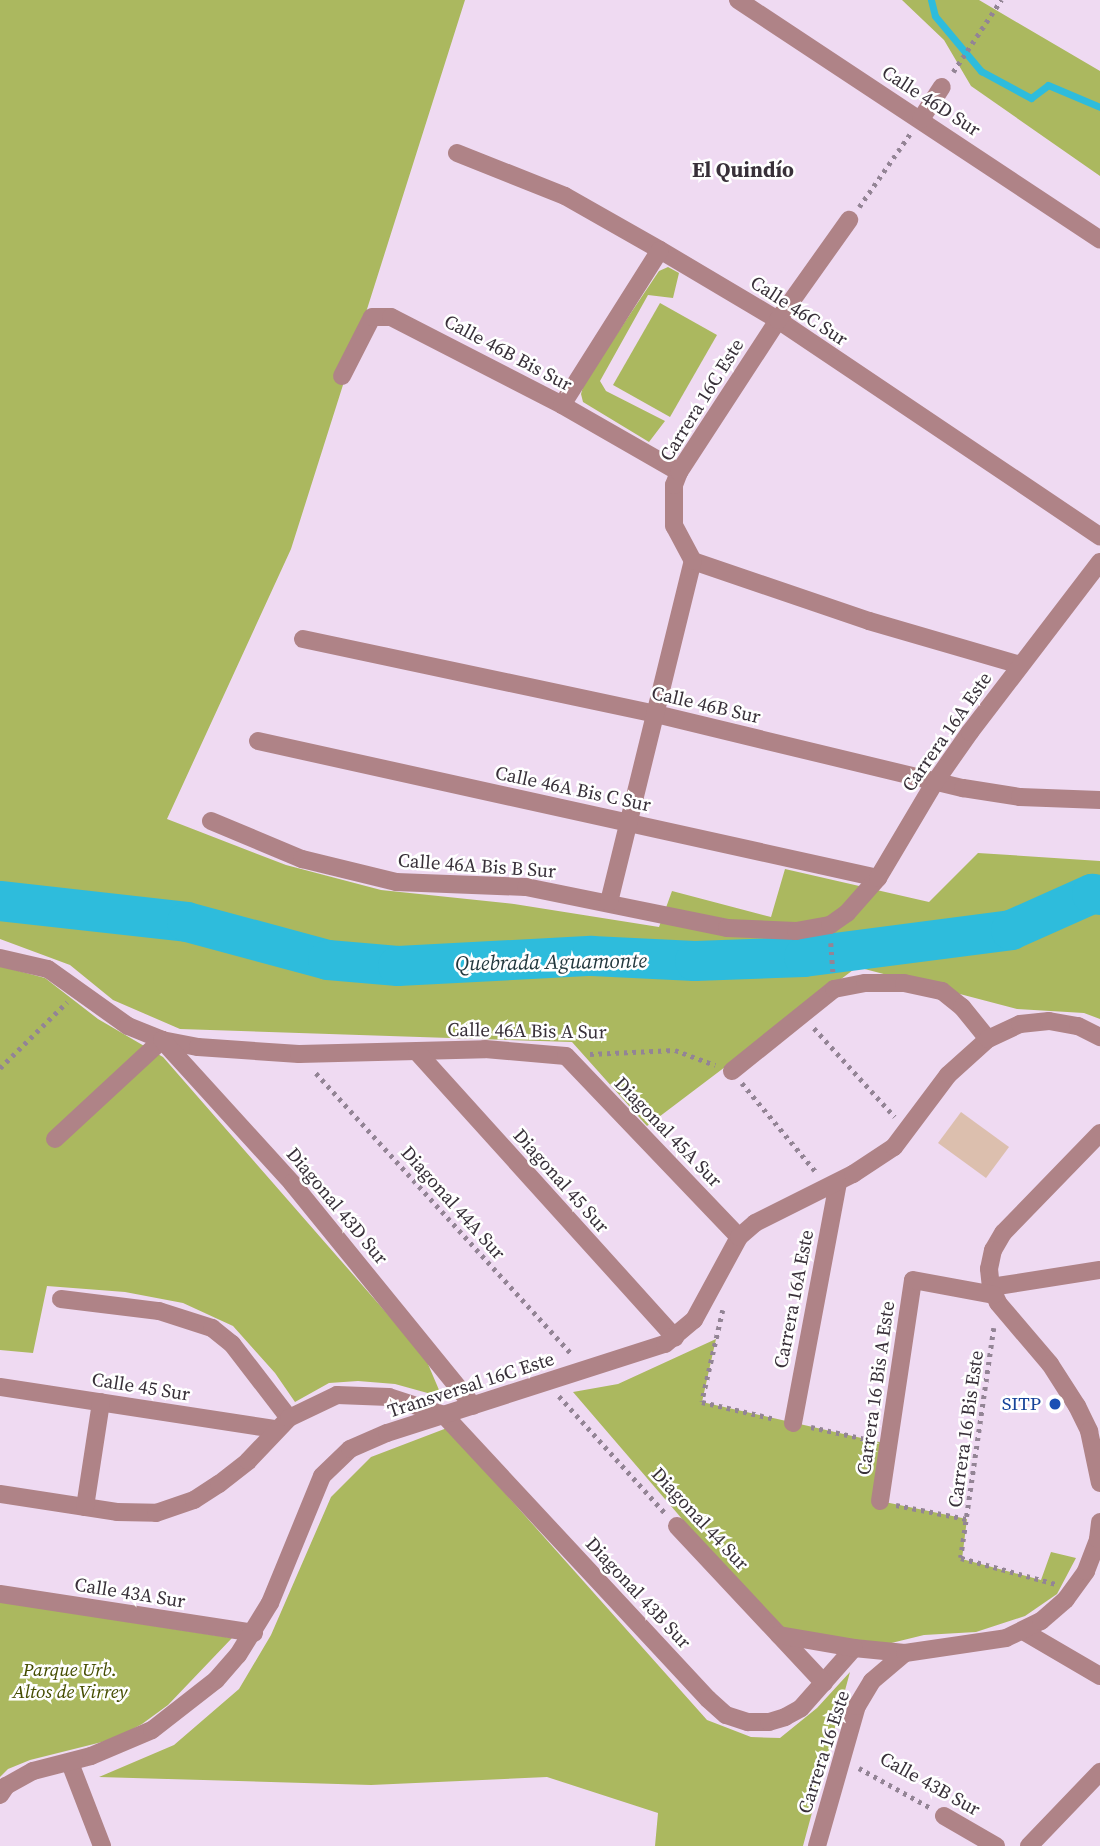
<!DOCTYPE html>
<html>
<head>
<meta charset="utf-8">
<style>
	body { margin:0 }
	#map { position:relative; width:1100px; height:1846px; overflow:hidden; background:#efdaf2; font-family:"Source Serif 4",serif }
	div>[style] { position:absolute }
	.green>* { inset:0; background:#abb85f }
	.stream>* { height:7px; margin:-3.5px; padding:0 3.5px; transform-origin:3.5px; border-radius:3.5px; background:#2ebcdc }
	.river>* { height:40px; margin:-20px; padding:0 20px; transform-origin:20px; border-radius:20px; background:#2ebcdc }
	.building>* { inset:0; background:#dcbfae }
	.path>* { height:4.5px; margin-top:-2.25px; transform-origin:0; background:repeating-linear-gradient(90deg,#938495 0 3.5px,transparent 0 8.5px) }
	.minor>* { height:18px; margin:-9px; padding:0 9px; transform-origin:9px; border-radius:9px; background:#af8387 }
	.dots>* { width:19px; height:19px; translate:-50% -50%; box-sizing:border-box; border:4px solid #fff; border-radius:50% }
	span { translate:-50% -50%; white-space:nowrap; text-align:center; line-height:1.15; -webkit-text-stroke:5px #fff; paint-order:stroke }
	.street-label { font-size:19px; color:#383039 }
	.transit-label { font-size:19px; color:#164399 }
	.right { translate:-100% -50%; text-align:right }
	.park-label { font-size:19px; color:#444c00; font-style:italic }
	.neighbourhood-label { font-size:21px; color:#383039; font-weight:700 }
	.water-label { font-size:21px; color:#22383e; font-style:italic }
</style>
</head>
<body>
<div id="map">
	<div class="green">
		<div style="clip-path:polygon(0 0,465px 0,291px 549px,167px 819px,286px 865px,381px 890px,514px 904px,659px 927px,672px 891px,771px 917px,785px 869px,929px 902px,978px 853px,1100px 861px,1100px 1019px,1084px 1013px,1017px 1009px,857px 967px,647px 1126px,572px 1042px,180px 1029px,113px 1000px,70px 965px,0 939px)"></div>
		<div style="clip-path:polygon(902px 0,979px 0,1100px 71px,1100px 176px,971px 86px,944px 40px)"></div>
		<div style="clip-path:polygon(668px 267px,679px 273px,673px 298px,648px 295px,600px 381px,606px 391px,665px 421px,649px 442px,583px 402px,581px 394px,584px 383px,659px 271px)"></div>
		<div style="clip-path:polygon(660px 303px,717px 335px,670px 417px,613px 385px)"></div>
		<div style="clip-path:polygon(0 966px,45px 978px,98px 1019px,163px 1057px,425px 1357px,442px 1397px,395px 1384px,358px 1381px,329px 1383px,295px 1402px,275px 1373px,233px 1326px,183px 1303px,125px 1292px,47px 1286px,33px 1353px,0 1350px)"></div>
		<div style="clip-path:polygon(716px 1339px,702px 1402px,888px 1444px,880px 1501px,967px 1519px,962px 1559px,1041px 1580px,1051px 1552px,1076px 1558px,1057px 1594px,1025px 1616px,976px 1632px,924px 1635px,875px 1647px,781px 1634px,573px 1392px,618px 1384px)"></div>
		<div style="clip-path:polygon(447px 1428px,707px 1720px,751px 1737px,780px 1738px,817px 1708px,850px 1672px,803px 1846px,655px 1846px,658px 1813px,547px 1777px,371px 1785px,99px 1777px,174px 1745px,239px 1689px,271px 1635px,331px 1497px,371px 1457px)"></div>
		<div style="clip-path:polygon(0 1602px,232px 1638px,168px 1705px,142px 1724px,114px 1739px,30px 1760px,8px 1769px,0 1777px)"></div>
	</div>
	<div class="stream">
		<div style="left:931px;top:0;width:16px;rotate:76deg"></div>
		<div style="left:935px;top:16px;width:72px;rotate:50.1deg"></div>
		<div style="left:981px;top:71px;width:57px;rotate:28.4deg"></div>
		<div style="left:1031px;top:98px;width:21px;rotate:-37deg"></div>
		<div style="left:1048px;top:85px;width:56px;rotate:22.9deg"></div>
	</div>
	<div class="river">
		<div style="left:0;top:901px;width:188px;rotate:6.4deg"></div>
		<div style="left:187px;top:922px;width:146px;rotate:15.1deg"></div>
		<div style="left:328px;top:960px;width:70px;rotate:4.9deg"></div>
		<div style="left:398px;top:966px;width:194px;rotate:-3deg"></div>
		<div style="left:592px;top:956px;width:103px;rotate:2.8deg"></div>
		<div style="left:695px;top:961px;width:109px;rotate:-2.1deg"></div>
		<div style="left:804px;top:957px;width:209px;rotate:-7.4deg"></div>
		<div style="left:1011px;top:930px;width:89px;rotate:-24deg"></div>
		<div style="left:1092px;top:894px;width:8px;rotate:7deg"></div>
	</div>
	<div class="building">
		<div style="clip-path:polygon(961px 1112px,1009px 1147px,986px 1178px,938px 1143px)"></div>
	</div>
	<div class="path">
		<div style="left:953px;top:72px;width:87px;rotate:-56.3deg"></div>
		<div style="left:859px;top:207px;width:89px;rotate:-55.1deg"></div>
		<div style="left:831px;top:943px;width:30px;rotate:86deg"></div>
		<div style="left:814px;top:1028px;width:120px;rotate:47.7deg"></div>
		<div style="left:590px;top:1054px;width:85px;rotate:-2.7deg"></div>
		<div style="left:675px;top:1050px;width:43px;rotate:20.6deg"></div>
		<div style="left:0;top:1068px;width:94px;rotate:-44.6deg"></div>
		<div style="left:316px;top:1073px;width:380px;rotate:47.7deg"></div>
		<div style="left:742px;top:1083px;width:117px;rotate:50.2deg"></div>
		<div style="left:723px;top:1310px;width:94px;rotate:102.9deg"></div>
		<div style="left:702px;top:1402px;width:75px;rotate:13.1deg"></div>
		<div style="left:994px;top:1328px;width:232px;rotate:98.2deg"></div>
		<div style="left:961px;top:1558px;width:98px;rotate:15.3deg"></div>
		<div style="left:559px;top:1396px;width:159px;rotate:47.8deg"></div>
		<div style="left:811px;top:1427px;width:60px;rotate:12.4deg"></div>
		<div style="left:896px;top:1505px;width:72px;rotate:11.2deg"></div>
		<div style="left:859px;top:1768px;width:82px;rotate:29.1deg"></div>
	</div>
	<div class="minor">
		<div style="left:738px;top:0;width:434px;rotate:33.5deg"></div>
		<div style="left:921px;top:119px;width:38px;rotate:-57deg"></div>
		<div style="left:457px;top:153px;width:116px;rotate:21.7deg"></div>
		<div style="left:565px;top:196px;width:109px;rotate:29.6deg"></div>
		<div style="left:660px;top:250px;width:137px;rotate:30.7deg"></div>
		<div style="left:778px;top:320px;width:388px;rotate:33.9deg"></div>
		<div style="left:342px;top:376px;width:66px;rotate:-63deg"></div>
		<div style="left:372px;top:317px;width:19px"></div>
		<div style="left:391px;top:317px;width:192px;rotate:27.2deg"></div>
		<div style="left:562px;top:405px;width:135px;rotate:29.8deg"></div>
		<div style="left:562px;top:405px;width:183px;rotate:-57.7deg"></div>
		<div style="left:693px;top:561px;width:186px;rotate:18.8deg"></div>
		<div style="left:869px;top:621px;width:157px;rotate:16.2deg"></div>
		<div style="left:303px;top:639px;width:361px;rotate:12deg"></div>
		<div style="left:656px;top:714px;width:316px;rotate:13.6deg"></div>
		<div style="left:963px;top:788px;width:58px;rotate:9deg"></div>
		<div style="left:1020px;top:797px;width:80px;rotate:2.1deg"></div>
		<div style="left:258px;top:741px;width:635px;rotate:12.46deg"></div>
		<div style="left:211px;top:821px;width:99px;rotate:22.7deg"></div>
		<div style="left:302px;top:859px;width:97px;rotate:13.7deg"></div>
		<div style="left:396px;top:882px;width:130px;rotate:2.2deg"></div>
		<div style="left:526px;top:887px;width:205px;rotate:11.5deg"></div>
		<div style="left:727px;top:928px;width:69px;rotate:2.5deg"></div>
		<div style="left:796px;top:931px;width:35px;rotate:-10deg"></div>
		<div style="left:830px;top:925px;width:21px;rotate:-35deg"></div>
		<div style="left:847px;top:913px;width:47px;rotate:-48.5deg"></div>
		<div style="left:878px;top:878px;width:112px;rotate:-59.3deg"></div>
		<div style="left:935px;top:782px;width:61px;rotate:-55deg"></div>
		<div style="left:970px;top:732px;width:214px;rotate:-52.6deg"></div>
		<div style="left:609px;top:902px;width:351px;rotate:-76.2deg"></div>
		<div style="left:693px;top:561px;width:40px;rotate:-118deg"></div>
		<div style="left:674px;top:526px;width:41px;rotate:-90deg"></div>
		<div style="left:674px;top:485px;width:14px;rotate:-69deg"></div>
		<div style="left:679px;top:472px;width:181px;rotate:-56.9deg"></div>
		<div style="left:778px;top:320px;width:123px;rotate:-54.6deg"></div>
		<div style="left:0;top:958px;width:49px;rotate:12.9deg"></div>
		<div style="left:48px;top:969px;width:98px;rotate:35.5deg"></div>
		<div style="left:128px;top:1026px;width:37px;rotate:22deg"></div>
		<div style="left:162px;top:1040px;width:37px;rotate:11deg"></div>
		<div style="left:198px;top:1047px;width:101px;rotate:4deg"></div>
		<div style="left:299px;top:1054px;width:186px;rotate:-1.5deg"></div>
		<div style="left:485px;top:1049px;width:81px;rotate:4.9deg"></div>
		<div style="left:566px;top:1056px;width:250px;rotate:46.3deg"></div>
		<div style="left:417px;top:1052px;width:385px;rotate:47.9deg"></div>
		<div style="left:732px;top:1071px;width:131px;rotate:-38.8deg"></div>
		<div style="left:834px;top:989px;width:32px;rotate:-11deg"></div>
		<div style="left:865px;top:983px;width:39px"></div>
		<div style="left:904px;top:983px;width:39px;rotate:12deg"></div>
		<div style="left:942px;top:991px;width:26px;rotate:39deg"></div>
		<div style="left:962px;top:1007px;width:41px;rotate:50.9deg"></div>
		<div style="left:1100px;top:1133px;width:139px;rotate:134.1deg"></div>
		<div style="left:1003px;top:1233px;width:20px;rotate:120deg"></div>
		<div style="left:993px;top:1250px;width:19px;rotate:102deg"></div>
		<div style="left:989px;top:1269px;width:18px;rotate:84deg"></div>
		<div style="left:991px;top:1287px;width:17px;rotate:66deg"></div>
		<div style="left:998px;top:1303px;width:80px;rotate:49.6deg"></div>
		<div style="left:1050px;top:1364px;width:50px;rotate:57.3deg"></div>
		<div style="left:1077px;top:1406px;width:28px;rotate:64deg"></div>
		<div style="left:1089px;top:1431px;width:53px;rotate:78.1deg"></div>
		<div style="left:55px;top:1139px;width:146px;rotate:-42.8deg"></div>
		<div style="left:162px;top:1040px;width:193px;rotate:47.7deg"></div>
		<div style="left:292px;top:1183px;width:287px;rotate:50.9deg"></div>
		<div style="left:991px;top:1287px;width:110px;rotate:-8.9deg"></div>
		<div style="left:61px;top:1299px;width:99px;rotate:7deg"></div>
		<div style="left:159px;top:1311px;width:56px;rotate:17.8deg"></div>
		<div style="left:212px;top:1328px;width:26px;rotate:39deg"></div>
		<div style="left:232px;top:1344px;width:93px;rotate:52.4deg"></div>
		<div style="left:0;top:1387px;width:279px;rotate:8.7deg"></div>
		<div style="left:793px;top:1423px;width:244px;rotate:-79.4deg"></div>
		<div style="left:0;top:1494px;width:118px;rotate:8.7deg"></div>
		<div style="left:117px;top:1512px;width:39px;rotate:1deg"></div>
		<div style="left:156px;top:1513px;width:40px;rotate:-18.9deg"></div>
		<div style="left:194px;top:1500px;width:30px;rotate:-33deg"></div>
		<div style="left:219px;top:1484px;width:37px;rotate:-38deg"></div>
		<div style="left:248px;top:1461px;width:59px;rotate:-46.4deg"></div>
		<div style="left:289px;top:1418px;width:53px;rotate:-25.6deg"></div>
		<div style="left:337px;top:1395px;width:52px;rotate:2.2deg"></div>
		<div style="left:389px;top:1397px;width:58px;rotate:18.1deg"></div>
		<div style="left:444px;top:1415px;width:388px;rotate:47.1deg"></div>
		<div style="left:708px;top:1699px;width:24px;rotate:42deg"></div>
		<div style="left:726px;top:1715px;width:23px;rotate:18deg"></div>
		<div style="left:748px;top:1722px;width:21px"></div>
		<div style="left:769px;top:1722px;width:17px;rotate:-17deg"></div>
		<div style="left:785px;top:1717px;width:18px;rotate:-29deg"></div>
		<div style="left:801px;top:1708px;width:80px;rotate:-48.5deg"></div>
		<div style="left:854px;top:1648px;width:51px;rotate:5.6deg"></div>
		<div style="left:880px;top:1501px;width:223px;rotate:-81.5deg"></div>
		<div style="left:913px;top:1280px;width:82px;rotate:10.5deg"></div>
		<div style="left:85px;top:1507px;width:106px;rotate:-81.3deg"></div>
		<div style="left:677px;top:1526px;width:215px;rotate:46.9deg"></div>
		<div style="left:0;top:1594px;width:257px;rotate:8.7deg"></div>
		<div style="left:1023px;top:1631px;width:89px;rotate:30.3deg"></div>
		<div style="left:779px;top:1635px;width:76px;rotate:9.8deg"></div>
		<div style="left:70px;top:1763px;width:89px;rotate:68.9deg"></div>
		<div style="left:0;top:1795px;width:11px;rotate:-56deg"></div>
		<div style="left:6px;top:1786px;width:31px;rotate:-29deg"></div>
		<div style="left:33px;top:1771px;width:60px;rotate:-14.5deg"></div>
		<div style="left:91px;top:1756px;width:66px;rotate:-23.1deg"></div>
		<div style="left:152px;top:1730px;width:81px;rotate:-38deg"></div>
		<div style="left:216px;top:1680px;width:33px;rotate:-49deg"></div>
		<div style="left:238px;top:1655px;width:61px;rotate:-58.4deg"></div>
		<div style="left:270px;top:1603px;width:137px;rotate:-67.7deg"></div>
		<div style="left:322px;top:1476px;width:39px;rotate:-44deg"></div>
		<div style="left:350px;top:1449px;width:40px;rotate:-23.4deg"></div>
		<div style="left:387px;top:1433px;width:292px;rotate:-17.8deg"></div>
		<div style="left:665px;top:1344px;width:38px;rotate:-40deg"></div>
		<div style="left:694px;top:1320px;width:94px;rotate:-61.5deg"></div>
		<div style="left:739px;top:1237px;width:21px;rotate:-41deg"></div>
		<div style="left:755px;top:1223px;width:110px;rotate:-26.6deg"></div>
		<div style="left:853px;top:1174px;width:49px;rotate:-33.4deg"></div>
		<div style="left:894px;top:1147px;width:90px;rotate:-53.1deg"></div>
		<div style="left:948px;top:1075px;width:54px;rotate:-42deg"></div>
		<div style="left:988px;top:1039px;width:35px;rotate:-25deg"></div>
		<div style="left:1020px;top:1024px;width:29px;rotate:-6deg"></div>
		<div style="left:1049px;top:1021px;width:29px;rotate:10deg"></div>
		<div style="left:1078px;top:1026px;width:25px;rotate:27deg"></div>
		<div style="left:944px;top:1816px;width:60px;rotate:30deg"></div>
		<div style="left:817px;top:1846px;width:146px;rotate:-74.1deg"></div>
		<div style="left:857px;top:1706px;width:29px;rotate:-59deg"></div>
		<div style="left:872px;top:1681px;width:43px;rotate:-40.3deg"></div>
		<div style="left:905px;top:1653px;width:102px;rotate:-8.4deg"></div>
		<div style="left:1006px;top:1638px;width:39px;rotate:-26deg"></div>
		<div style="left:1041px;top:1621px;width:33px;rotate:-41deg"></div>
		<div style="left:1066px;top:1599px;width:34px;rotate:-54deg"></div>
		<div style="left:1086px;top:1571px;width:34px;rotate:-69deg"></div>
		<div style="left:1098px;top:1539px;width:17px;rotate:-83deg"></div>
		<div style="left:1029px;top:1846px;width:103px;rotate:-46.2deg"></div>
	</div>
	<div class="dots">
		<div style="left:1055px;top:1404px;background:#1a4fb4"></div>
	</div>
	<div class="street-label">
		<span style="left:931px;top:101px;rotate:33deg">Calle 46D Sur</span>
		<span style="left:799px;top:311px;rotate:33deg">Calle 46C Sur</span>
		<span style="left:508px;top:353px;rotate:28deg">Calle 46B Bis Sur</span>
		<span style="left:702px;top:400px;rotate:-58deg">Carrera 16C Este</span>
		<span style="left:706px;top:705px;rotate:13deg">Calle 46B Sur</span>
		<span style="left:947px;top:732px;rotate:-55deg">Carrera 16A Este</span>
		<span style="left:573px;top:789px;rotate:12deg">Calle 46A Bis C Sur</span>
		<span style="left:477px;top:866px;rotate:4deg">Calle 46A Bis B Sur</span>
		<span style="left:527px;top:1031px;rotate:1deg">Calle 46A Bis A Sur</span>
		<span style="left:668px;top:1132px;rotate:46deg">Diagonal 45A Sur</span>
		<span style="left:561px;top:1181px;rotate:48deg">Diagonal 45 Sur</span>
		<span style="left:453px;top:1203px;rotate:48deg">Diagonal 44A Sur</span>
		<span style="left:337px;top:1206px;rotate:50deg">Diagonal 43D Sur</span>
		<span style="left:794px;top:1299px;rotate:-79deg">Carrera 16A Este</span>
		<span style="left:471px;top:1385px;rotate:-18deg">Transversal 16C Este</span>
		<span style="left:141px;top:1387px;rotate:9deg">Calle 45 Sur</span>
		<span style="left:876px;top:1388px;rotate:-82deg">Carrera 16 Bis A Este</span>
		<span style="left:966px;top:1429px;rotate:-82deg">Carrera 16 Bis Este</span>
		<span style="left:700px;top:1519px;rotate:47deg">Diagonal 44 Sur</span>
		<span style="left:130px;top:1593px;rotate:9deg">Calle 43A Sur</span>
		<span style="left:638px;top:1593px;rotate:47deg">Diagonal 43B Sur</span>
		<span style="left:824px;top:1752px;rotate:-72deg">Carrera 16 Este</span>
		<span style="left:930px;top:1784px;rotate:29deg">Calle 43B Sur</span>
	</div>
	<div class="transit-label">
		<span class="right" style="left:1041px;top:1404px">SITP</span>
	</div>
	<div class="park-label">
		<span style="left:70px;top:1681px">Parque Urb.<br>Altos de Virrey</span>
	</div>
	<div class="neighbourhood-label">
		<span style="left:743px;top:170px">El Quindío</span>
	</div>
	<div class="water-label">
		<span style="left:551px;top:962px;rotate:-1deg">Quebrada Aguamonte</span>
	</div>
</div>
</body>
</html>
